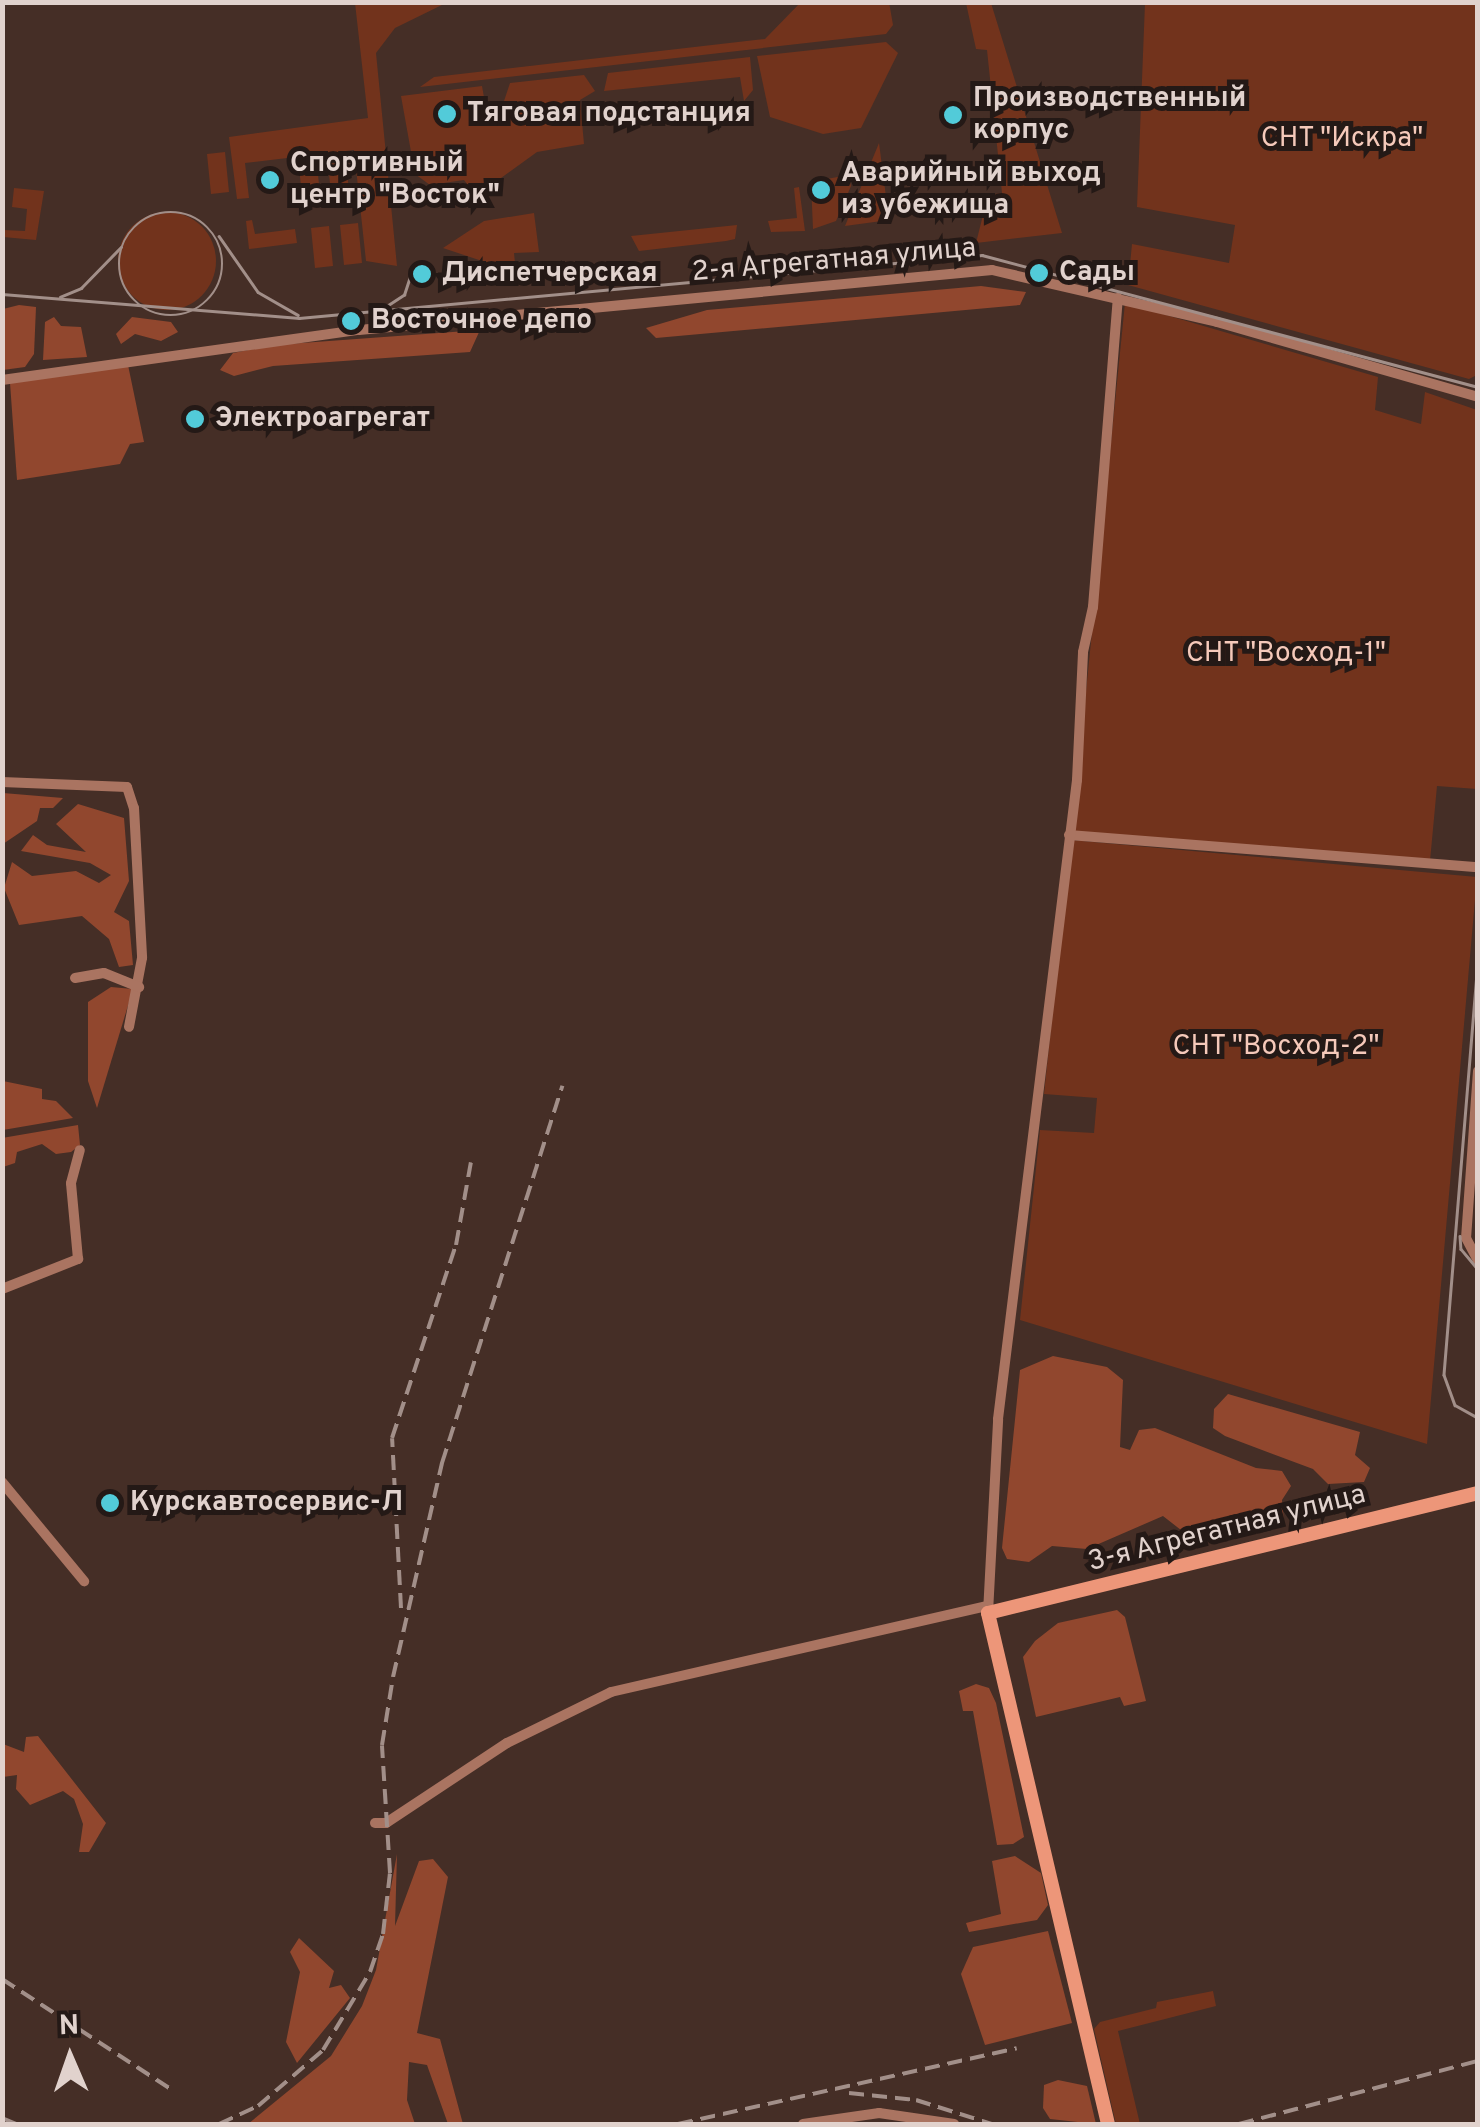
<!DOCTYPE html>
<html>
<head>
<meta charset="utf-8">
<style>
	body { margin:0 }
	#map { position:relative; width:1480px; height:2127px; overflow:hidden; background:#452e26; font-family:Overpass,sans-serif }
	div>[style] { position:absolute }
	.green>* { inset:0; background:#72331c }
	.round { border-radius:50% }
	.forest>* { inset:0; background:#91472e }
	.street>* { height:10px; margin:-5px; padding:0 5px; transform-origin:5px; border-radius:5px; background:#aa7461 }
	.secondary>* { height:14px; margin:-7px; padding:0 7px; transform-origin:7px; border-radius:7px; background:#ed9679 }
	.tram>* { height:2.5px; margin:-1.25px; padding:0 1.25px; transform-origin:1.25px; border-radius:1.25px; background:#a28f89 }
	.tram>.ring { margin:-1.25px; padding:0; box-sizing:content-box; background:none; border:2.5px solid #a28f89; border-radius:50% }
	.rail>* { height:4px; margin-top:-2px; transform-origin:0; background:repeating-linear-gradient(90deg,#a28f89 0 15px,transparent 0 23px) }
	.dots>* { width:28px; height:28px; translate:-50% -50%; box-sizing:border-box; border:5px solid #241916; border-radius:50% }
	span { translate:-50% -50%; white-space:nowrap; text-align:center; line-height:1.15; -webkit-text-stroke:10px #241916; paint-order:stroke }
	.poi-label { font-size:28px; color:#e1d2cd; font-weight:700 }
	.left { translate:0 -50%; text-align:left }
	.park-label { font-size:28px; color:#f5c9ba }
	.street-label { font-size:28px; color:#e1d2cd }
	.frame { position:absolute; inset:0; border:5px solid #e1d2cd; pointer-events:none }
	.north { position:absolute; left:20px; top:2007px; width:100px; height:100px; -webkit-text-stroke:8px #241916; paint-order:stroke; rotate:358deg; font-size:28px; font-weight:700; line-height:40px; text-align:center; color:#e1d2cd }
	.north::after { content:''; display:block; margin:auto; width:35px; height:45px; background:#e1d2cd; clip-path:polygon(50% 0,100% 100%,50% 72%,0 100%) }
</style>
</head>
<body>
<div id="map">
	<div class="green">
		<div style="clip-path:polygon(889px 2px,893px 25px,886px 34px,420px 87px,434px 77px,765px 39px,800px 3px)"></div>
		<div style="clip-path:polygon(355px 3px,446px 3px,395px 28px,376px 53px,397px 266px,366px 261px,354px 150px,245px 163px,249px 198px,237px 199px,229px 137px,368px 118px)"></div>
		<div style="clip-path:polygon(966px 3px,991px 3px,1062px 233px,976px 243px,988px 195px,1002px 193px,987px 50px,976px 49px)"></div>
		<div style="clip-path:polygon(1145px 3px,1477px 3px,1477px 375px,1469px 379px,1128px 285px,1132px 244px,1229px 263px,1235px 225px,1137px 207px)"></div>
		<div style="clip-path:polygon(886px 42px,898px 53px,861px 128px,823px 134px,770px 117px,757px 56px)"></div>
		<div style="clip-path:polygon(750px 57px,753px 90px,744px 101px,740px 77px,604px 91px,608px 73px)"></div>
		<div style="clip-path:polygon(584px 75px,595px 91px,580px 100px,584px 144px,537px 152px,476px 196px,464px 180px,430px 185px,415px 174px,401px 96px,482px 86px,485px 103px,504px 101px,510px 83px)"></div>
		<div style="clip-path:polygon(879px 143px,889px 220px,845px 226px)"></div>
		<div style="clip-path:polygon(225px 152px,229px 192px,211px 194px,207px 154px)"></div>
		<div style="clip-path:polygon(346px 162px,350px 201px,332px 203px,328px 164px)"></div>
		<div style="clip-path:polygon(317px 165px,321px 204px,303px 206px,299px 167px)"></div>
		<div style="clip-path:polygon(848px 175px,851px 186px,836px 221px,813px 229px,811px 182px)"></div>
		<div style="clip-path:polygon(799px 187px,805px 231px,771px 232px,768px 221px,797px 218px,794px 188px)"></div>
		<div style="clip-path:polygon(14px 188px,44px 191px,36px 240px,3px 237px,3px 230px,25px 231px,27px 209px,12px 207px)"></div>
		<div class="round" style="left:118px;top:212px;width:98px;height:98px"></div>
		<div style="clip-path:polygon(534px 213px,539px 252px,514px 253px,515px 263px,485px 262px,443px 248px,484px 221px)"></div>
		<div style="clip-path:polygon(252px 220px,255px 234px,295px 229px,297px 243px,249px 249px,246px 221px)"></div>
		<div style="clip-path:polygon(358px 223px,362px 263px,344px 265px,340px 225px)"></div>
		<div style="clip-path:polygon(737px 225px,735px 239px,726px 241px,639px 251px,631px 236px)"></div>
		<div style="clip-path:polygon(329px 226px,333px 266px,315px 268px,311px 228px)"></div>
		<div style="clip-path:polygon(1125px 303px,1378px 377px,1375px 410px,1421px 424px,1425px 392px,1477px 410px,1477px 789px,1437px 786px,1430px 861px,1072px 831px)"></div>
		<div style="clip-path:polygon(1071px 840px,1477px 877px,1427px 1444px,1020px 1320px,1040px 1130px,1094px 1133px,1097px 1098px,1044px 1094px)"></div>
		<div style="clip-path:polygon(1213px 1991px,1216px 2006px,1118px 2031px,1140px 2124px,1116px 2124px,1094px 2029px,1100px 2022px,1156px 2008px,1157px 2002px)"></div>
	</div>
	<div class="forest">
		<div style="clip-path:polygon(981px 286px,1026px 292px,1020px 305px,656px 338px,646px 328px,707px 310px)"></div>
		<div style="clip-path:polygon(19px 305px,36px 307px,34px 354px,25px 367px,3px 370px,3px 309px)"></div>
		<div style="clip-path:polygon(54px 317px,61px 326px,81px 327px,87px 357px,43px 360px,45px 322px)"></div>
		<div style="clip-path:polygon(132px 317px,171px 322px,178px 332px,161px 341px,135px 334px,121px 344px,116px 334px)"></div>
		<div style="clip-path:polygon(480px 330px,470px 352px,273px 366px,234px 376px,220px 370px,233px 353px,274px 345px)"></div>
		<div style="clip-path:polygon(128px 365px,144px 442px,130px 444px,120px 464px,17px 480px,10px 383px)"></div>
		<div style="clip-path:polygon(2px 793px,3px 793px,63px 798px,53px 808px,40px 808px,37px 821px,3px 844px)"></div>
		<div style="clip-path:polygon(78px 804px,124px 818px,129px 881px,114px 912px,129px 921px,133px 965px,119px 967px,109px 939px,82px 916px,19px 925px,4px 888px,12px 862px,32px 876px,76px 871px,99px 883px,111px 875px,90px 863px,21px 851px,33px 835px,47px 845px,86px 852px,56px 824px)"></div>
		<div style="clip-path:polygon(111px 987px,133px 989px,97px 1108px,88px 1081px,88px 1002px)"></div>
		<div style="clip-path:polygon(3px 1081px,42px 1089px,42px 1099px,56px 1101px,73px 1118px,3px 1130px)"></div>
		<div style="clip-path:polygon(78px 1125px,80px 1145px,71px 1152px,56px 1154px,42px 1144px,17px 1152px,15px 1163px,3px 1167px,2px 1138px)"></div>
		<div style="clip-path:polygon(1053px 1356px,1107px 1367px,1123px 1380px,1120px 1447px,1130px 1450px,1139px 1430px,1155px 1428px,1256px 1468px,1282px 1471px,1291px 1486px,1282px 1500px,1284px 1522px,1195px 1541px,1163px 1516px,1087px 1549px,1052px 1546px,1029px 1562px,1007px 1559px,1002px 1548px,1020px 1370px)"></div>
		<div style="clip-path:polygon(1228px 1394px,1360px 1432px,1355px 1455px,1370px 1468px,1364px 1482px,1328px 1484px,1313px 1469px,1225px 1436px,1213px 1428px,1214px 1409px)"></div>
		<div style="clip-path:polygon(1117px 1610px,1125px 1617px,1146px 1701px,1124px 1706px,1120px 1697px,1036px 1717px,1023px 1657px,1035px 1641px,1058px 1623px)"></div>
		<div style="clip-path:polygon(976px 1684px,989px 1688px,996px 1703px,1024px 1837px,1013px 1844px,997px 1845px,973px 1711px,963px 1711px,959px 1691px)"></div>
		<div style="clip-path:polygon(38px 1736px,106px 1823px,89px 1852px,79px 1852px,83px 1824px,74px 1799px,63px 1791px,30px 1805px,16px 1789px,17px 1775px,3px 1777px,3px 1744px,24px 1752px,26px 1737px)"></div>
		<div style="clip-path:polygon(397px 1854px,395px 1926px,419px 1861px,433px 1859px,448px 1877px,417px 2033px,440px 2039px,463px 2124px,448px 2124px,427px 2065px,409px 2062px,407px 2100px,415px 2124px,248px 2124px,331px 2056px,362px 2006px,376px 1970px)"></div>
		<div style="clip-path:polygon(1015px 1856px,1041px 1873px,1048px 1905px,1037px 1920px,969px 1932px,966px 1923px,1001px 1914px,992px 1861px)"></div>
		<div style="clip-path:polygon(1048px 1931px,1072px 2023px,985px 2045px,961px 1974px,973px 1947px)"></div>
		<div style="clip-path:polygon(299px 1938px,334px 1971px,329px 1988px,341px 1985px,350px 1998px,297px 2063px,286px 2042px,300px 1972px,290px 1952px)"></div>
		<div style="clip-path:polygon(1058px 2080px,1087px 2086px,1096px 2124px,1050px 2119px,1043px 2108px,1044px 2085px)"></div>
	</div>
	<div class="street">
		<div style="left:2px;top:380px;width:360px;rotate:-8deg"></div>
		<div style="left:359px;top:330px;width:636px;rotate:-5.41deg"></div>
		<div style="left:992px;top:270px;width:231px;rotate:13deg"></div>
		<div style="left:1217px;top:322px;width:272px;rotate:16deg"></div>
		<div style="left:2px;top:782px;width:125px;rotate:2.3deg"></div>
		<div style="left:127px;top:787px;width:22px;rotate:72deg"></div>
		<div style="left:134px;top:808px;width:150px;rotate:86.9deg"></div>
		<div style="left:142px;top:958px;width:70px;rotate:100.7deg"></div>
		<div style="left:1069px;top:835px;width:410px;rotate:4.5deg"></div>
		<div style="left:75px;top:978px;width:29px;rotate:-10deg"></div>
		<div style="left:104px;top:973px;width:38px;rotate:22deg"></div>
		<div style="left:1478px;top:1071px;width:167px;rotate:94.1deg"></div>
		<div style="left:1466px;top:1238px;width:26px;rotate:62deg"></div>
		<div style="left:2px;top:1289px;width:82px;rotate:-21.5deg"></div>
		<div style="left:78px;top:1259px;width:76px;rotate:-95.3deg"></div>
		<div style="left:71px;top:1183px;width:34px;rotate:-75deg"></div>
		<div style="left:2px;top:1482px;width:129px;rotate:50.4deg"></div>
		<div style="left:988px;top:1613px;width:194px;rotate:-87deg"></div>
		<div style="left:998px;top:1419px;width:644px;rotate:-82.95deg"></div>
		<div style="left:1077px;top:780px;width:128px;rotate:-87.3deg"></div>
		<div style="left:1083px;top:652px;width:46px;rotate:-77.5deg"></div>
		<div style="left:1093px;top:607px;width:310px;rotate:-85.4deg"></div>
		<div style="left:375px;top:1823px;width:11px"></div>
		<div style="left:386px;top:1823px;width:145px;rotate:-33.5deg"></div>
		<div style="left:507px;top:1743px;width:116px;rotate:-26.1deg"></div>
		<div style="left:611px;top:1692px;width:385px;rotate:-12.9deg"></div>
		<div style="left:803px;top:2124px;width:77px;rotate:-8.2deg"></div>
		<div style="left:879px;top:2113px;width:76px;rotate:8.3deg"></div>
	</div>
	<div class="secondary">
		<div style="left:1108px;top:2124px;width:525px;rotate:-103.22deg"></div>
		<div style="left:988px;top:1613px;width:504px;rotate:-13.76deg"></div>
	</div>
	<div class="tram">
		<div class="ring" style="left:119px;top:212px;width:101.5px;height:101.5px"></div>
		<div style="left:219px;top:236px;width:68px;rotate:55.1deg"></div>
		<div style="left:258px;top:292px;width:46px;rotate:29.9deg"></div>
		<div style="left:2px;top:294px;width:298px;rotate:4.6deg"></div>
		<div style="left:299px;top:318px;width:686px;rotate:-5.27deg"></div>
		<div style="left:982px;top:255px;width:513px;rotate:14.9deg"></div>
		<div style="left:60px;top:297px;width:23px;rotate:-23deg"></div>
		<div style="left:81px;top:288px;width:57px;rotate:-45.7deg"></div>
		<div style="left:379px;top:311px;width:30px;rotate:-33deg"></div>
		<div style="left:404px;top:295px;width:23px;rotate:-72deg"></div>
		<div style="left:1478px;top:961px;width:415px;rotate:94.7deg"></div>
		<div style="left:1444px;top:1375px;width:32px;rotate:70deg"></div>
		<div style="left:1455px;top:1405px;width:26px;rotate:29deg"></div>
		<div style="left:1460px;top:1236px;width:13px;rotate:86deg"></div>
		<div style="left:1461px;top:1249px;width:26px;rotate:50deg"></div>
	</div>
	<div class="rail">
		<div style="left:401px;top:1608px;width:170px;rotate:-93deg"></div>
		<div style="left:392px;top:1438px;width:203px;rotate:-71.7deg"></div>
		<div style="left:456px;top:1245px;width:84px;rotate:-79.8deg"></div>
		<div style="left:2px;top:1979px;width:205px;rotate:33.1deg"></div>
		<div style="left:849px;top:2093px;width:67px;rotate:6deg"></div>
		<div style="left:916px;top:2100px;width:80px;rotate:17.5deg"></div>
		<div style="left:2px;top:2118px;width:15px;rotate:23deg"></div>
		<div style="left:219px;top:2124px;width:43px;rotate:-24.8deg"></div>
		<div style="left:258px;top:2106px;width:86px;rotate:-40.7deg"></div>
		<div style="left:323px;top:2050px;width:91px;rotate:-58.9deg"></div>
		<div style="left:370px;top:1972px;width:40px;rotate:-71.1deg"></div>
		<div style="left:383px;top:1934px;width:61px;rotate:-83.5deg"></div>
		<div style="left:390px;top:1873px;width:128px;rotate:-93.6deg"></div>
		<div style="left:382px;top:1745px;width:69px;rotate:-80.8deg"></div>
		<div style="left:393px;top:1677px;width:220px;rotate:-77.1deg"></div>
		<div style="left:442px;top:1463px;width:396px;rotate:-72.3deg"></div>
		<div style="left:678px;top:2124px;width:347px;rotate:-12.6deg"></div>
		<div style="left:1239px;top:2124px;width:247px;rotate:-14.8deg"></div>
	</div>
	<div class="dots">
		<div style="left:447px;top:114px;background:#52cbd9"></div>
		<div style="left:953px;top:115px;background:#52cbd9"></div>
		<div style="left:270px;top:180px;background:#52cbd9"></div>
		<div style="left:821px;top:190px;background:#52cbd9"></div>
		<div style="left:1039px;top:273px;background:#52cbd9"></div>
		<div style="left:422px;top:274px;background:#52cbd9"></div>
		<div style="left:351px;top:321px;background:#52cbd9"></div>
		<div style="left:195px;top:419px;background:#52cbd9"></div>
		<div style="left:110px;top:1503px;background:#52cbd9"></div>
	</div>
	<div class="poi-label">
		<span class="left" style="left:973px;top:115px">Производственный<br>корпус</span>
		<span class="left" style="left:467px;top:114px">Тяговая подстанция</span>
		<span class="left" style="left:290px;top:180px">Спортивный<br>центр "Восток"</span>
		<span class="left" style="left:841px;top:190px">Аварийный выход<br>из убежища</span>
		<span class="left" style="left:1059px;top:273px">Сады</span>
		<span class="left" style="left:442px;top:274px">Диспетчерская</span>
		<span class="left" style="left:371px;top:321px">Восточное депо</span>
		<span class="left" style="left:215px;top:419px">Электроагрегат</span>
		<span class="left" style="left:130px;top:1503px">Курскавтосервис-Л</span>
	</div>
	<div class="park-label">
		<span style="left:1342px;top:139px">СНТ "Искра"</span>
		<span style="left:1286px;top:654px">СНТ "Восход-1"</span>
		<span style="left:1276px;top:1047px">СНТ "Восход-2"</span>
	</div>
	<div class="street-label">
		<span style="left:834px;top:261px;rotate:-5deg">2-я Агрегатная улица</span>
		<span style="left:1227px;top:1529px;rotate:-14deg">3-я Агрегатная улица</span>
	</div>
	<div class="frame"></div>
	<div class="north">N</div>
</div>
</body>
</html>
